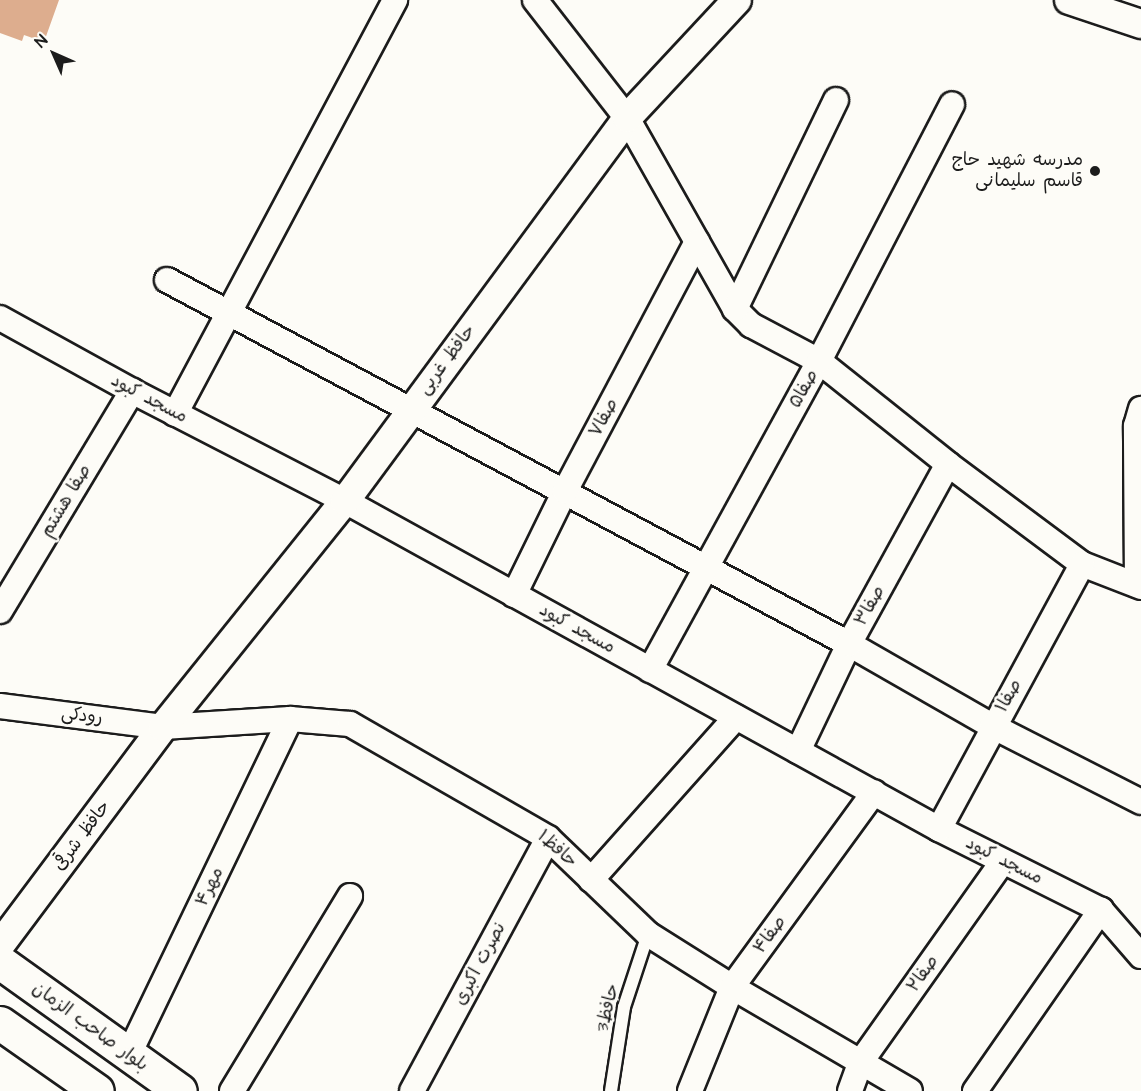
<!DOCTYPE html>
<html>
<head>
<meta charset="utf-8">
<style>
	body { margin:0 }
	#map { position:relative; width:1141px; height:1091px; overflow:hidden; background:#fdfcf7; font-family:"Architects Daughter","Playpen Sans Arabic",sans-serif }
	div>[style] { position:absolute }
	.building>* { inset:0; background:#ddad8e }
	.roads { filter:drop-shadow(2px 0 #1c1c1c) drop-shadow(-2px 0 #1c1c1c) drop-shadow(0 2px #1c1c1c) drop-shadow(0 -2px #1c1c1c) }
	.service>* { height:12px; margin:-6px; padding:0 6px; transform-origin:6px; border-radius:6px; background:#fdfcf7 }
	.minor>* { height:24px; margin:-12px; padding:0 12px; transform-origin:12px; border-radius:12px; background:#fdfcf7 }
	.tertiary>* { height:28px; margin:-14px; padding:0 14px; transform-origin:14px; border-radius:14px; background:#fdfcf7 }
	.secondary>* { height:33px; margin:-16.5px; padding:0 16.5px; transform-origin:16.5px; border-radius:16.5px; background:#fdfcf7 }
	.dots>* { width:16px; height:16px; translate:-50% -50%; box-sizing:border-box; border:3px solid #fdfcf7; border-radius:50% }
	span { translate:-50% -50%; white-space:nowrap; text-align:center; line-height:1.15; -webkit-text-stroke:5px #fdfcf7; paint-order:stroke }
	.poi-label { font-size:18px; color:#1c1c1c }
	.right { translate:-100% -50%; text-align:right }
	.street-label { font-size:18px; color:#1c1c1c }
	.north { position:absolute; left:24px; top:24px; width:60px; height:60px; -webkit-text-stroke:4px #fdfcf7; paint-order:stroke; rotate:315deg; font-size:16px; font-weight:700; line-height:24px; text-align:center; color:#1c1c1c }
	.north::after { content:''; display:block; margin:auto; width:21px; height:27px; background:#1c1c1c; clip-path:polygon(50% 0,100% 100%,50% 72%,0 100%) }
</style>
</head>
<body>
<div id="map">
	<div class="building">
		<div style="clip-path:polygon(0 0,59px 0,44px 42px,24px 35px,22px 41px,0 33px)"></div>
	</div>
	<div class="roads">
		<div class="service">
			<div style="left:611px;top:1091px;width:85px;rotate:-81.2deg"></div>
			<div style="left:624px;top:1007px;width:77px;rotate:-71.8deg"></div>
		</div>
		<div class="minor">
			<div style="left:535px;top:0;width:150px;rotate:52.1deg"></div>
			<div style="left:627px;top:118px;width:219px;rotate:60.5deg"></div>
			<div style="left:735px;top:309px;width:23px;rotate:45deg"></div>
			<div style="left:751px;top:325px;width:77px;rotate:27.9deg"></div>
			<div style="left:819px;top:361px;width:165px;rotate:38.6deg"></div>
			<div style="left:948px;top:464px;width:167px;rotate:36.7deg"></div>
			<div style="left:1082px;top:564px;width:63px;rotate:21.3deg"></div>
			<div style="left:167px;top:280px;width:773px;rotate:28.09deg"></div>
			<div style="left:849px;top:644px;width:165px;rotate:29.8deg"></div>
			<div style="left:992px;top:726px;width:167px;rotate:27deg"></div>
			<div style="left:735px;top:309px;width:232px;rotate:-64.2deg"></div>
			<div style="left:0;top:318px;width:151px;rotate:28.9deg"></div>
			<div style="left:132px;top:391px;width:240px;rotate:27.3deg"></div>
			<div style="left:345px;top:501px;width:679px;rotate:28.91deg"></div>
			<div style="left:939px;top:829px;width:181px;rotate:26.6deg"></div>
			<div style="left:1101px;top:910px;width:61px;rotate:49deg"></div>
			<div style="left:175px;top:414px;width:469px;rotate:-62deg"></div>
			<div style="left:1137px;top:585px;width:159px;rotate:-90.4deg"></div>
			<div style="left:1136px;top:426px;width:18px;rotate:-74deg"></div>
			<div style="left:514px;top:595px;width:116px;rotate:-63.9deg"></div>
			<div style="left:565px;top:491px;width:282px;rotate:-62.1deg"></div>
			<div style="left:0;top:611px;width:257px;rotate:-59deg"></div>
			<div style="left:650px;top:670px;width:352px;rotate:-61.3deg"></div>
			<div style="left:819px;top:361px;width:289px;rotate:-62.6deg"></div>
			<div style="left:0;top:706px;width:164px;rotate:7.3deg"></div>
			<div style="left:163px;top:727px;width:127px;rotate:-3.6deg"></div>
			<div style="left:290px;top:719px;width:60px;rotate:4.8deg"></div>
			<div style="left:350px;top:724px;width:228px;rotate:29.9deg"></div>
			<div style="left:548px;top:838px;width:139px;rotate:43.8deg"></div>
			<div style="left:648px;top:934px;width:99px;rotate:32.2deg"></div>
			<div style="left:732px;top:987px;width:206px;rotate:30.3deg"></div>
			<div style="left:798px;top:751px;width:119px;rotate:-64.5deg"></div>
			<div style="left:849px;top:644px;width:205px;rotate:-61.2deg"></div>
			<div style="left:939px;top:829px;width:301px;rotate:-61.6deg"></div>
			<div style="left:591px;top:880px;width:218px;rotate:-48.3deg"></div>
			<div style="left:129px;top:1054px;width:372px;rotate:-64.3deg"></div>
			<div style="left:232px;top:1091px;width:228px;rotate:-58.8deg"></div>
			<div style="left:412px;top:1091px;width:287px;rotate:-61.7deg"></div>
			<div style="left:690px;top:1091px;width:112px;rotate:-68deg"></div>
			<div style="left:732px;top:987px;width:241px;rotate:-53.9deg"></div>
			<div style="left:850px;top:1091px;width:30px;rotate:-70deg"></div>
			<div style="left:860px;top:1063px;width:247px;rotate:-54.7deg"></div>
			<div style="left:975px;top:1091px;width:221px;rotate:-55.2deg"></div>
		</div>
		<div class="tertiary">
			<div style="left:1069px;top:0;width:76px;rotate:18.4deg"></div>
			<div style="left:0;top:945px;width:272px;rotate:-53.2deg"></div>
			<div style="left:163px;top:727px;width:290px;rotate:-51.2deg"></div>
			<div style="left:345px;top:501px;width:476px;rotate:-53.6deg"></div>
			<div style="left:627px;top:118px;width:161px;rotate:-47deg"></div>
		</div>
		<div class="secondary">
			<div style="left:0;top:962px;width:221px;rotate:35.6deg"></div>
			<div style="left:0;top:1023px;width:118px;rotate:35deg"></div>
		</div>
	</div>
	<div class="dots">
		<div style="left:1095px;top:171px;background:#1c1c1c"></div>
	</div>
	<div class="poi-label">
		<span class="right" style="left:1083px;top:171px">مدرسه شهید حاج<br>قاسم سلیمانی</span>
	</div>
	<div class="street-label">
		<span style="left:447px;top:360px;rotate:-53deg">حافظ غربی</span>
		<span style="left:804px;top:389px;rotate:-61deg">صفا۵</span>
		<span style="left:149px;top:399px;rotate:28deg">مسجد کبود</span>
		<span style="left:604px;top:418px;rotate:-62deg">صفا۷</span>
		<span style="left:66px;top:501px;rotate:-59deg">صفا هشتم</span>
		<span style="left:870px;top:606px;rotate:-61deg">صفا۳</span>
		<span style="left:577px;top:629px;rotate:29deg">مسجد کبود</span>
		<span style="left:1009px;top:696px;rotate:-61deg">صفا۱</span>
		<span style="left:82px;top:716px;rotate:7deg">رودکی</span>
		<span style="left:82px;top:836px;rotate:-53deg">حافظ شرقی</span>
		<span style="left:557px;top:849px;rotate:41deg">حافظ۱</span>
		<span style="left:1004px;top:861px;rotate:27deg">مسجد کبود</span>
		<span style="left:210px;top:887px;rotate:-64deg">مهر۴</span>
		<span style="left:770px;top:935px;rotate:-54deg">صفا۴</span>
		<span style="left:480px;top:964px;rotate:-62deg">نصرت اکبری</span>
		<span style="left:923px;top:974px;rotate:-55deg">صفا۲</span>
		<span style="left:608px;top:1008px;rotate:-77deg">حافظ3</span>
		<span style="left:90px;top:1027px;rotate:36deg">بلوار صاحب الزمان</span>
	</div>
	<div class="north">N</div>
</div>
</body>
</html>
